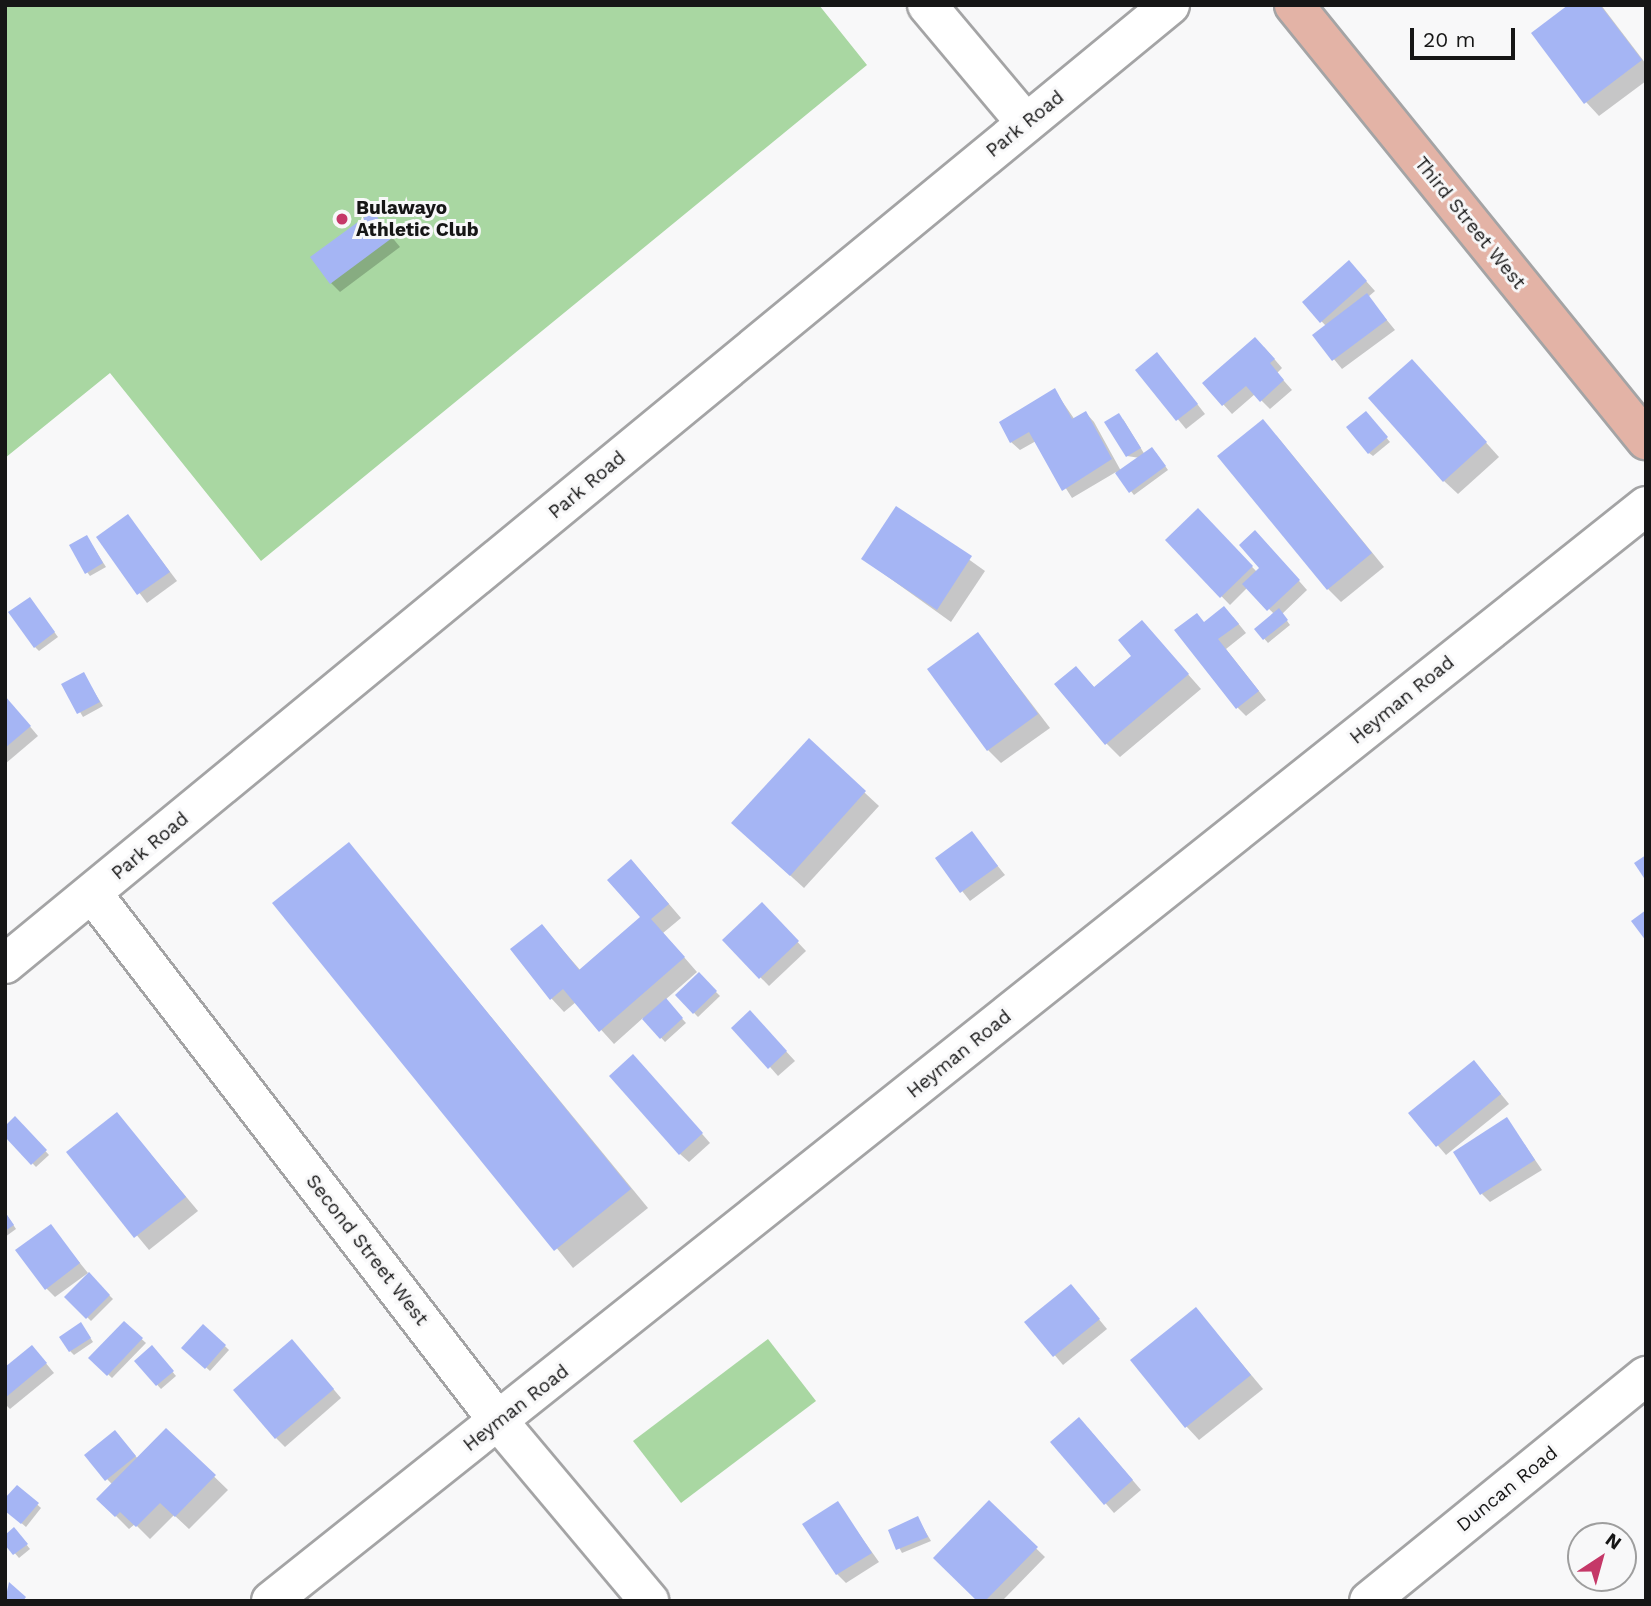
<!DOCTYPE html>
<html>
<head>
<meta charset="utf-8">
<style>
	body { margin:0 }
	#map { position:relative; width:1651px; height:1606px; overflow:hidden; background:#f8f8f9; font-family:"Work Sans",sans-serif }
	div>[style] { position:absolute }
	.green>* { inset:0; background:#a9d7a2 }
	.shadow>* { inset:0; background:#0003 }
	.building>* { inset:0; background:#a5b5f4 }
	.roads { filter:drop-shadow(2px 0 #a4a4a5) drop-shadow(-2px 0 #a4a4a5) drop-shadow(0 2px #a4a4a5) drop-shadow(0 -2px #a4a4a5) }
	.minor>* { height:38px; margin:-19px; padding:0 19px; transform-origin:19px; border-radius:19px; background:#fff }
	.major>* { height:38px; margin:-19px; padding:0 19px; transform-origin:19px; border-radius:19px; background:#e3b3a6 }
	.dots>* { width:19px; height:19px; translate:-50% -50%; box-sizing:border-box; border:4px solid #f8f8f9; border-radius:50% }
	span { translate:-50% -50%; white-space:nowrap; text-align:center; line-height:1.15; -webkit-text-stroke:6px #f8f8f9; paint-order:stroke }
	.street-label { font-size:19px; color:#161616 }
	.poi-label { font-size:19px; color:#161616; font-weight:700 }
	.left { translate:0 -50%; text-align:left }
	.frame { position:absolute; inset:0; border:7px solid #161616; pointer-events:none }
	.north { position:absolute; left:1567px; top:1522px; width:70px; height:70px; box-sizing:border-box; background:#f8f8f9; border:2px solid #9e9e9e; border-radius:50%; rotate:36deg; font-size:19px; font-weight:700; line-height:28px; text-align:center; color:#161616 }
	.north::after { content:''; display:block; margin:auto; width:24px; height:32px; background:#c53868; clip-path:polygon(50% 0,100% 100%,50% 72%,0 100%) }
	.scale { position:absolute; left:1410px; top:28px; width:105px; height:32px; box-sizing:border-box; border:4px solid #161616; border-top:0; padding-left:9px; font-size:21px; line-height:24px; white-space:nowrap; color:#161616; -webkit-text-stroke:5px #f8f8f9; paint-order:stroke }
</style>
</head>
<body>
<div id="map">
	<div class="green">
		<div style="clip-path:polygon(5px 5px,819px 5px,867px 65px,261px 561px,110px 373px,5px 458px)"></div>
		<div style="clip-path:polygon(768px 1339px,816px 1401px,681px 1503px,633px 1441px)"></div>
	</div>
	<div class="shadow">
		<div style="clip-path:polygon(1571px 5px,1601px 5px,1646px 64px,1646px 81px,1599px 116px,1586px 102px)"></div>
		<div style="clip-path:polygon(372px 213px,400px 247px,340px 292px,331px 283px)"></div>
		<div style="clip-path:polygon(1357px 271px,1375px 291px,1368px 297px,1395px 330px,1342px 369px,1314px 335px,1326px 326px,1304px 303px)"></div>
		<div style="clip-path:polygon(1264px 347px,1282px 368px,1277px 373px,1292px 390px,1270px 409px,1255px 394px,1232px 414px,1204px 383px)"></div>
		<div style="clip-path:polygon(1165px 363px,1205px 414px,1186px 429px,1137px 370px)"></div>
		<div style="clip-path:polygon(1425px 375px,1499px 457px,1458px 494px,1444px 481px)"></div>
		<div style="clip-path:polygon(1055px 391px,1075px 420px,1086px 413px,1094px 422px,1121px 471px,1140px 458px,1127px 456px,1123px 419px,1145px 455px,1156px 453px,1168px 470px,1134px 495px,1116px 472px,1072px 498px,1036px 441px,1020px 450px,1011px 442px)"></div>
		<div style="clip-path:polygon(1370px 418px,1390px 442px,1373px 456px,1369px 453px)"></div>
		<div style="clip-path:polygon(1276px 435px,1384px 567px,1341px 602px,1328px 589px)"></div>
		<div style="clip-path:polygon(897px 508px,985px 571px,951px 622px,863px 559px)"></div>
		<div style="clip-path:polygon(1198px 511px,1257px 572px,1262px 568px,1264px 541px,1307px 590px,1282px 614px,1290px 625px,1268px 643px,1256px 629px,1274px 614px,1248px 587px,1230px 605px,1167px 540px)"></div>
		<div style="clip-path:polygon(128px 516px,177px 581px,147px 603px,98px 538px)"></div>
		<div style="clip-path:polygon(87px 537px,106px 567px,90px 576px,87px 572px)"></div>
		<div style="clip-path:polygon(33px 603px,58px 637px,39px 651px,35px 647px)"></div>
		<div style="clip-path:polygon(1233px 617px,1246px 633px,1226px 649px,1266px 700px,1246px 716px,1238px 708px,1205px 624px)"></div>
		<div style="clip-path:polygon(1142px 622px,1201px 689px,1120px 757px,1106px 743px,1076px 668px,1095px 688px,1133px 656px)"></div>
		<div style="clip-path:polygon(978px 634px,1050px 728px,1001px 763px,988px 750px)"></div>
		<div style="clip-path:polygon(83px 674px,103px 706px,83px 717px,64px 685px)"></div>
		<div style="clip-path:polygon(5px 697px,38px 736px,5px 764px)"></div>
		<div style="clip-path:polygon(809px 741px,879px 806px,804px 888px,747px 836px)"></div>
		<div style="clip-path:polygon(972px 834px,1005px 875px,970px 901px,937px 859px)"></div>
		<div style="clip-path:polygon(349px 844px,648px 1208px,573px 1268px,275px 903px)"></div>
		<div style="clip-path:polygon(644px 875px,681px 918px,663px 933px,697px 972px,665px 1000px,686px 1023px,665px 1042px,643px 1018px,614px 1044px,576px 1002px,564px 1012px,551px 998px,542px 926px,581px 971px,643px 918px)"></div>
		<div style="clip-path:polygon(762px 904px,806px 951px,769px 986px,724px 940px)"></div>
		<div style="clip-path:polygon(699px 975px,720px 996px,698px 1017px,677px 995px)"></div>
		<div style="clip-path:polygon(758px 1021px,795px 1061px,778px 1076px,770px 1067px)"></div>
		<div style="clip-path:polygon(642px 1065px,710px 1143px,689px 1162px,680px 1154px)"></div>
		<div style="clip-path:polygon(1482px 1071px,1509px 1104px,1446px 1155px,1411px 1114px)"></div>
		<div style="clip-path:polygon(117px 1114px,198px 1211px,149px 1250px,68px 1152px)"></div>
		<div style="clip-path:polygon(15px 1118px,49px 1155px,36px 1167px,5px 1135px)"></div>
		<div style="clip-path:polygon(1507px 1119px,1542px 1170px,1490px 1202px,1482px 1194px)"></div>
		<div style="clip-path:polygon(5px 1212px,16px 1229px,5px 1237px)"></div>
		<div style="clip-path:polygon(50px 1226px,88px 1273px,55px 1297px,46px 1288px)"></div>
		<div style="clip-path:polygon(89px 1275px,113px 1299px,91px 1321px,67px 1297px)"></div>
		<div style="clip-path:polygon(1079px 1295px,1107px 1329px,1063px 1365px,1027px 1322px)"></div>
		<div style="clip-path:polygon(1196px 1309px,1263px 1389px,1199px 1440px,1186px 1426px)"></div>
		<div style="clip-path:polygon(124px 1323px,146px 1343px,112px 1378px,91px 1358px)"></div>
		<div style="clip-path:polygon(204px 1326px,229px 1350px,210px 1371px,184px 1347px)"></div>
		<div style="clip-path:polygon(84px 1328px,93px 1342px,74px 1355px,70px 1351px)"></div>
		<div style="clip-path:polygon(300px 1350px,341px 1398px,285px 1447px,276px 1438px)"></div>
		<div style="clip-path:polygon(155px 1351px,176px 1376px,161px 1389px,136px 1361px)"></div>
		<div style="clip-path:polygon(40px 1356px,54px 1373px,10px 1409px,5px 1404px,5px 1370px)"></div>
		<div style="clip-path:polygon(1088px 1428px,1141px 1490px,1114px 1513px,1052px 1442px)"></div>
		<div style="clip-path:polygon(166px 1430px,228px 1490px,189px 1529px,174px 1515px,150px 1539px,135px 1524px,129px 1529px,99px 1499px,113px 1485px,107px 1479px,119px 1436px,138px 1459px)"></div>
		<div style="clip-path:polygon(18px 1487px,41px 1508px,26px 1527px,5px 1509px)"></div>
		<div style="clip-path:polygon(837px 1503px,879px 1562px,846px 1583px,837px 1574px)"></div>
		<div style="clip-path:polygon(989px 1503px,1045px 1557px,1002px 1601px,979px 1601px)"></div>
		<div style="clip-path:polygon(918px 1519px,931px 1541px,902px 1553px,890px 1531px)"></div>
		<div style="clip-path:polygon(18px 1534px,30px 1549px,19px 1558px,5px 1542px)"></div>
	</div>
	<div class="building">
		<div style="clip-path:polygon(1568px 5px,1600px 5px,1642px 60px,1584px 104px,1531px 33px)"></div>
		<div style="clip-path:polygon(373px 211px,392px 238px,330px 284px,310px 257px)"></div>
		<div style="clip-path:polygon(1349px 260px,1367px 281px,1320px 323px,1302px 302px)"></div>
		<div style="clip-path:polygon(1367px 293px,1387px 320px,1332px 361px,1312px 335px)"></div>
		<div style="clip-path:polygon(1255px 337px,1275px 359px,1270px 363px,1284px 380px,1260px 402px,1246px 386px,1222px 406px,1202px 383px)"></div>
		<div style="clip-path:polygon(1157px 352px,1198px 404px,1176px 421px,1135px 370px)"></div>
		<div style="clip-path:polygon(1412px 359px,1487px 442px,1443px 482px,1368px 398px)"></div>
		<div style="clip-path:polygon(1055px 388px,1072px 419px,1086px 411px,1112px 459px,1062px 491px,1029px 432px,1010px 443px,999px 422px)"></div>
		<div style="clip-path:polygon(1366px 411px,1388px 437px,1368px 454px,1346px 427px)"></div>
		<div style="clip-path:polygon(1119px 413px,1141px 448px,1126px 457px,1104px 422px)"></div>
		<div style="clip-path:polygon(1263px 419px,1372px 553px,1327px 590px,1217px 456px)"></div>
		<div style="clip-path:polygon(1152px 447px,1166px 466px,1129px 493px,1115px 473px)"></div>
		<div style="clip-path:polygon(896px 506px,972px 556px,937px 610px,861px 559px)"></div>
		<div style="clip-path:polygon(1198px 508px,1253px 566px,1220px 598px,1165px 540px)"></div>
		<div style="clip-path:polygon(128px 514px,170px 572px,137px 595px,96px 537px)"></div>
		<div style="clip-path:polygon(1255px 530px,1300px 580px,1267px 611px,1242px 584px,1259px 568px,1239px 545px)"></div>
		<div style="clip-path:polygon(87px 535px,103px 563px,85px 574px,69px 545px)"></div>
		<div style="clip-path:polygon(30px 597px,55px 632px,34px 648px,8px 612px)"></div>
		<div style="clip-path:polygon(1224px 606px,1239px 624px,1218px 639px,1259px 691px,1236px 709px,1174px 630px,1197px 613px,1204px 622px)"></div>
		<div style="clip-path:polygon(1279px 608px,1288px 620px,1263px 640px,1254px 629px)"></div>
		<div style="clip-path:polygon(1142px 620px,1189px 674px,1105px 745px,1054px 684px,1076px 666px,1094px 687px,1131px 656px,1118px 640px)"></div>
		<div style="clip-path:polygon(978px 632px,1038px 714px,987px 751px,927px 669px)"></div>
		<div style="clip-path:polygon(84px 672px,100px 702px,77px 714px,61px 684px)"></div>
		<div style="clip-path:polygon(5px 696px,31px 726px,5px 748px)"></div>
		<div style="clip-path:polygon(809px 738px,866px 791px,790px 876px,731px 823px)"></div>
		<div style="clip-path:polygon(972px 831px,998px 866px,960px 893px,935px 858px)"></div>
		<div style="clip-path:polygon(349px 842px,631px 1189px,554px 1251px,272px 903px)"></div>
		<div style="clip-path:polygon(1646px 855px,1646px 881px,1634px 863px)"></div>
		<div style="clip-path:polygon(631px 859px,669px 904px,651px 919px,685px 957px,599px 1032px,563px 989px,550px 1000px,510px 949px,542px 924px,579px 970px,640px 917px,607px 880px)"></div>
		<div style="clip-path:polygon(762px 902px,799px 941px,759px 979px,722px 940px)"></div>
		<div style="clip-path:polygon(1646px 910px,1646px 941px,1631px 921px)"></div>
		<div style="clip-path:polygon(699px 972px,717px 991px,693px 1014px,675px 995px)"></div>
		<div style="clip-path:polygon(666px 998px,683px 1018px,660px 1039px,642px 1019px)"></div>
		<div style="clip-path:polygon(750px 1010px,787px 1051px,768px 1069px,731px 1028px)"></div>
		<div style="clip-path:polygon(633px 1054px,703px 1133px,679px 1155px,609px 1076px)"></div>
		<div style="clip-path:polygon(1474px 1060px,1501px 1094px,1436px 1147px,1408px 1113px)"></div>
		<div style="clip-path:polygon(117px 1112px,186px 1197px,134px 1238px,66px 1152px)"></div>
		<div style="clip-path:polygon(15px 1116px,47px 1150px,31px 1165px,5px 1137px,5px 1126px)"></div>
		<div style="clip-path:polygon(1507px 1117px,1535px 1160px,1480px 1195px,1453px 1152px)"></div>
		<div style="clip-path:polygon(5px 1212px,14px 1225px,5px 1231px)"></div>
		<div style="clip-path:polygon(51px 1224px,80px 1263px,45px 1290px,15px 1250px)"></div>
		<div style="clip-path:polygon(89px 1272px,110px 1295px,86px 1319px,64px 1297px)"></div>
		<div style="clip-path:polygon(1071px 1284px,1100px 1319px,1053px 1357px,1024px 1322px)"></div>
		<div style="clip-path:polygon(1196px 1307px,1251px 1375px,1185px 1428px,1130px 1360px)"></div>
		<div style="clip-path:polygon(124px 1321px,143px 1338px,107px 1376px,88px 1358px)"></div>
		<div style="clip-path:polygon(81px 1322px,91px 1338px,69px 1352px,59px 1337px)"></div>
		<div style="clip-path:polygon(203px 1324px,226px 1345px,205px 1369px,181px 1348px)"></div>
		<div style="clip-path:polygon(292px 1339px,334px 1389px,275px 1439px,233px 1390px)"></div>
		<div style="clip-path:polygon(32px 1345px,47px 1363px,5px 1398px,5px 1367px)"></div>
		<div style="clip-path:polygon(152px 1345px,174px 1371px,156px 1386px,134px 1361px)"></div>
		<div style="clip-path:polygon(1079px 1417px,1133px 1480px,1104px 1505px,1050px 1442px)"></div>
		<div style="clip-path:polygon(166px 1428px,216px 1475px,175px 1517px,160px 1503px,136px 1527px,120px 1512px,115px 1517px,96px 1499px)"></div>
		<div style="clip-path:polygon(115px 1430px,136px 1456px,105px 1481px,84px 1455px)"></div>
		<div style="clip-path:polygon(17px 1485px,39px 1503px,21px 1524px,5px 1511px,5px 1498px)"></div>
		<div style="clip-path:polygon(989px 1500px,1038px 1547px,985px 1601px,977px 1601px,933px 1558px)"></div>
		<div style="clip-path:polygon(838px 1501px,872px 1553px,836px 1575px,802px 1524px)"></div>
		<div style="clip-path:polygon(918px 1516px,928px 1537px,896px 1550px,888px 1530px)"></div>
		<div style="clip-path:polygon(14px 1527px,28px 1544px,13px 1555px,5px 1545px,5px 1535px)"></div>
		<div style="clip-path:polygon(9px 1582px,26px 1597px,23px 1601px,5px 1601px)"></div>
	</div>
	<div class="roads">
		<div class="minor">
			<div style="left:927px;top:5px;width:154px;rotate:50deg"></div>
			<div style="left:92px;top:893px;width:667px;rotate:52.43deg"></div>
			<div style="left:499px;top:1422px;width:234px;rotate:50deg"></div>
			<div style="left:5px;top:964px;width:1509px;rotate:-39.46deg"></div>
			<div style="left:271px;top:1601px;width:1758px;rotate:-38.53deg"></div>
			<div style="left:1369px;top:1601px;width:357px;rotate:-39.1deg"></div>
		</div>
		<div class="major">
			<div style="left:1294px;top:5px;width:560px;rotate:51.02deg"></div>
		</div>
	</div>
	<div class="dots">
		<div style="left:342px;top:219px;background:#c53868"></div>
	</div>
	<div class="street-label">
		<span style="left:1025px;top:124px;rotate:-39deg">Park Road</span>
		<span style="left:1470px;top:223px;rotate:51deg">Third Street West</span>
		<span style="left:587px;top:485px;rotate:-40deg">Park Road</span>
		<span style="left:1402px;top:700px;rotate:-39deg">Heyman Road</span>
		<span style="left:150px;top:846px;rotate:-40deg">Park Road</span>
		<span style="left:959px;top:1054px;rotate:-39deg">Heyman Road</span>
		<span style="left:367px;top:1250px;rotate:52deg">Second Street West</span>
		<span style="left:516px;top:1408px;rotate:-38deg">Heyman Road</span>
		<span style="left:1507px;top:1489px;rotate:-39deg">Duncan Road</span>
	</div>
	<div class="poi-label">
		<span class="left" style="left:356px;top:219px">Bulawayo<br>Athletic Club</span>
	</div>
	<div class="frame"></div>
	<div class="north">N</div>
	<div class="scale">20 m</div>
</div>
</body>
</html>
